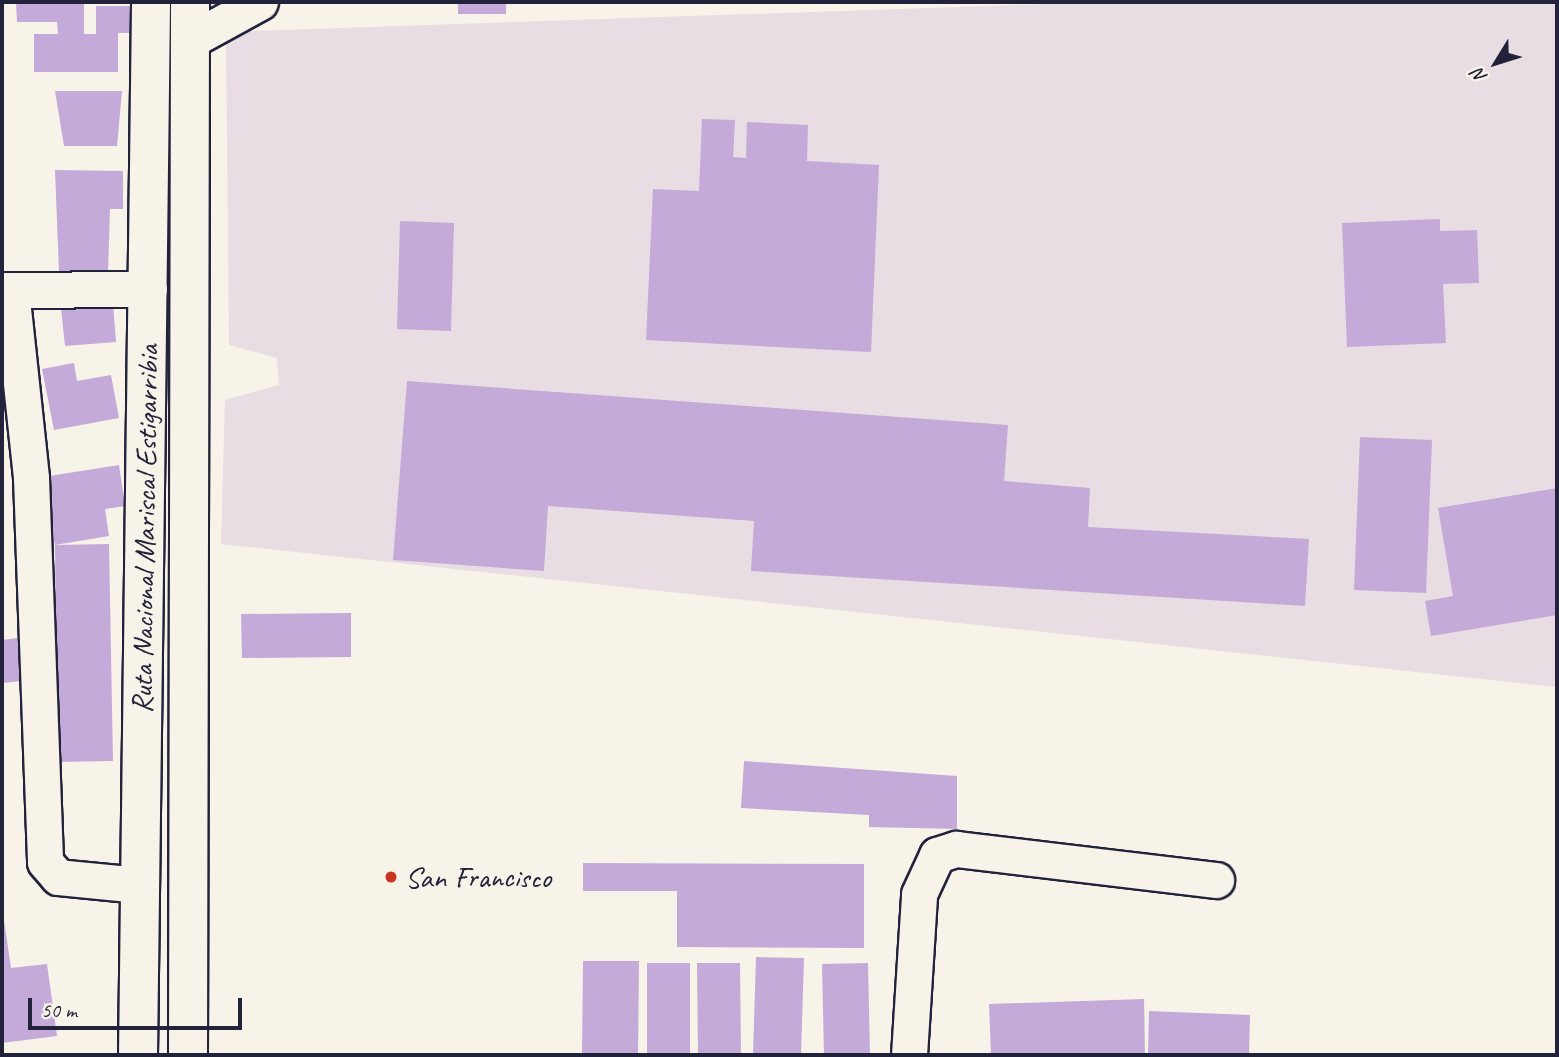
<!DOCTYPE html>
<html>
<head>
<meta charset="utf-8">
<style>
	body { margin:0 }
	#map { position:relative; width:1559px; height:1057px; overflow:hidden; background:#f7f3e8; font-family:Caveat,sans-serif }
	div>[style] { position:absolute }
	.built>* { inset:0; background:#e7dde3 }
	.building>* { inset:0; background:#c3aad8 }
	.roads { filter:drop-shadow(2px 0 #22223b) drop-shadow(-2px 0 #22223b) drop-shadow(0 2px #22223b) drop-shadow(0 -2px #22223b) }
	.minor>* { height:35px; margin:-17.5px; padding:0 17.5px; transform-origin:17.5px; border-radius:17.5px; background:#f7f3e8 }
	.highway>* { height:38px; margin:-19px; padding:0 19px; transform-origin:19px; border-radius:19px; background:#f7f3e8 }
	.dots>* { width:19px; height:19px; translate:-50% -50%; box-sizing:border-box; border:4px solid #f7f3e8; border-radius:50% }
	span { translate:-50% -50%; white-space:nowrap; text-align:center; line-height:1.15; -webkit-text-stroke:5px #f7f3e8; paint-order:stroke }
	.street-label { font-size:30px; color:#22223b }
	.poi-label { font-size:30px; color:#22223b }
	.left { translate:0 -50%; text-align:left }
	.frame { position:absolute; inset:0; border:4px solid #22223b; pointer-events:none }
	.north { position:absolute; left:1461px; top:28px; width:70px; height:70px; -webkit-text-stroke:5px #f7f3e8; paint-order:stroke; rotate:232deg; font-size:19px; font-weight:700; line-height:28px; text-align:center; color:#22223b }
	.north::after { content:''; display:block; margin:auto; width:24px; height:32px; background:#22223b; clip-path:polygon(50% 0,100% 100%,50% 72%,0 100%) }
	.scale { position:absolute; left:28px; top:998px; width:214px; height:32px; box-sizing:border-box; border:4px solid #22223b; border-top:0; padding-left:9px; font-size:21px; line-height:24px; white-space:nowrap; color:#22223b; -webkit-text-stroke:5px #f7f3e8; paint-order:stroke }
</style>
</head>
<body>
<div id="map">
	<div class="built">
		<div style="clip-path:polygon(1104px 2px,1557px 2px,1557px 687px,221px 544px,225px 400px,279px 385px,277px 358px,229px 345px,226px 32px)"></div>
	</div>
	<div class="building">
		<div style="clip-path:polygon(16px 2px,84px 2px,84px 34px,96px 34px,96px 6px,131px 6px,132px 33px,118px 33px,118px 72px,34px 72px,34px 34px,58px 34px,57px 22px,17px 22px)"></div>
		<div style="clip-path:polygon(458px 2px,506px 2px,506px 14px,458px 14px)"></div>
		<div style="clip-path:polygon(55px 91px,122px 91px,117px 146px,64px 146px)"></div>
		<div style="clip-path:polygon(702px 119px,735px 120px,733px 157px,746px 158px,747px 122px,808px 125px,807px 161px,879px 165px,871px 352px,646px 340px,653px 189px,699px 191px)"></div>
		<div style="clip-path:polygon(55px 170px,123px 171px,123px 209px,110px 209px,108px 273px,59px 272px)"></div>
		<div style="clip-path:polygon(1440px 219px,1440px 231px,1477px 230px,1479px 283px,1443px 284px,1446px 343px,1347px 347px,1342px 223px)"></div>
		<div style="clip-path:polygon(400px 221px,454px 223px,451px 331px,397px 329px)"></div>
		<div style="clip-path:polygon(113px 304px,116px 342px,65px 346px,61px 308px)"></div>
		<div style="clip-path:polygon(74px 363px,77px 381px,111px 375px,119px 418px,54px 430px,42px 369px)"></div>
		<div style="clip-path:polygon(407px 381px,1008px 425px,1004px 481px,1090px 488px,1088px 527px,1309px 539px,1305px 606px,751px 571px,754px 521px,548px 506px,544px 571px,393px 560px)"></div>
		<div style="clip-path:polygon(1360px 437px,1432px 440px,1426px 593px,1354px 590px)"></div>
		<div style="clip-path:polygon(119px 465px,125px 506px,105px 509px,109px 536px,55px 545px,43px 477px)"></div>
		<div style="clip-path:polygon(1557px 488px,1557px 615px,1431px 636px,1425px 601px,1453px 596px,1438px 508px)"></div>
		<div style="clip-path:polygon(109px 544px,113px 761px,57px 762px,55px 545px)"></div>
		<div style="clip-path:polygon(351px 613px,351px 657px,242px 658px,241px 614px)"></div>
		<div style="clip-path:polygon(26px 637px,32px 680px,2px 683px,2px 640px)"></div>
		<div style="clip-path:polygon(744px 761px,957px 776px,957px 829px,869px 827px,869px 815px,741px 808px)"></div>
		<div style="clip-path:polygon(583px 863px,864px 864px,864px 948px,677px 947px,677px 891px,583px 891px)"></div>
		<div style="clip-path:polygon(3px 913px,11px 968px,47px 964px,57px 1036px,2px 1043px)"></div>
		<div style="clip-path:polygon(756px 957px,804px 958px,801px 1055px,753px 1055px)"></div>
		<div style="clip-path:polygon(583px 961px,639px 961px,638px 1055px,582px 1055px)"></div>
		<div style="clip-path:polygon(647px 963px,690px 963px,690px 1055px,647px 1055px)"></div>
		<div style="clip-path:polygon(697px 963px,740px 963px,741px 1055px,698px 1055px)"></div>
		<div style="clip-path:polygon(868px 963px,870px 1055px,824px 1055px,822px 964px)"></div>
		<div style="clip-path:polygon(1144px 999px,1145px 1055px,991px 1055px,989px 1004px)"></div>
		<div style="clip-path:polygon(1149px 1011px,1250px 1015px,1249px 1055px,1148px 1055px)"></div>
	</div>
	<div class="roads">
		<div class="minor">
			<div style="left:189px;top:41px;width:81px;rotate:-28.8deg"></div>
			<div style="left:2px;top:290px;width:147px;rotate:-0.4deg"></div>
			<div style="left:11px;top:290px;width:189px;rotate:83.9deg"></div>
			<div style="left:31px;top:478px;width:384px;rotate:87.9deg"></div>
			<div style="left:45px;top:862px;width:20px;rotate:49deg"></div>
			<div style="left:58px;top:877px;width:82px;rotate:5.6deg"></div>
			<div style="left:909px;top:1055px;width:161px;rotate:-86.4deg"></div>
			<div style="left:919px;top:894px;width:43px;rotate:-65.2deg"></div>
			<div style="left:937px;top:855px;width:20px;rotate:-18deg"></div>
			<div style="left:956px;top:849px;width:262px;rotate:6.8deg"></div>
		</div>
		<div class="highway">
			<div style="left:138px;top:1055px;width:1053px;rotate:-89.29deg"></div>
			<div style="left:188px;top:1055px;width:1053px;rotate:-89.89deg"></div>
		</div>
	</div>
	<div class="dots">
		<div style="left:391px;top:877px;background:#c8321e"></div>
	</div>
	<div class="street-label">
		<span style="left:145px;top:529px;rotate:-89deg">Ruta Nacional Mariscal Estigarribia</span>
	</div>
	<div class="poi-label">
		<span class="left" style="left:405px;top:877px">San Francisco</span>
	</div>
	<div class="frame"></div>
	<div class="north">N</div>
	<div class="scale">50 m</div>
</div>
</body>
</html>
